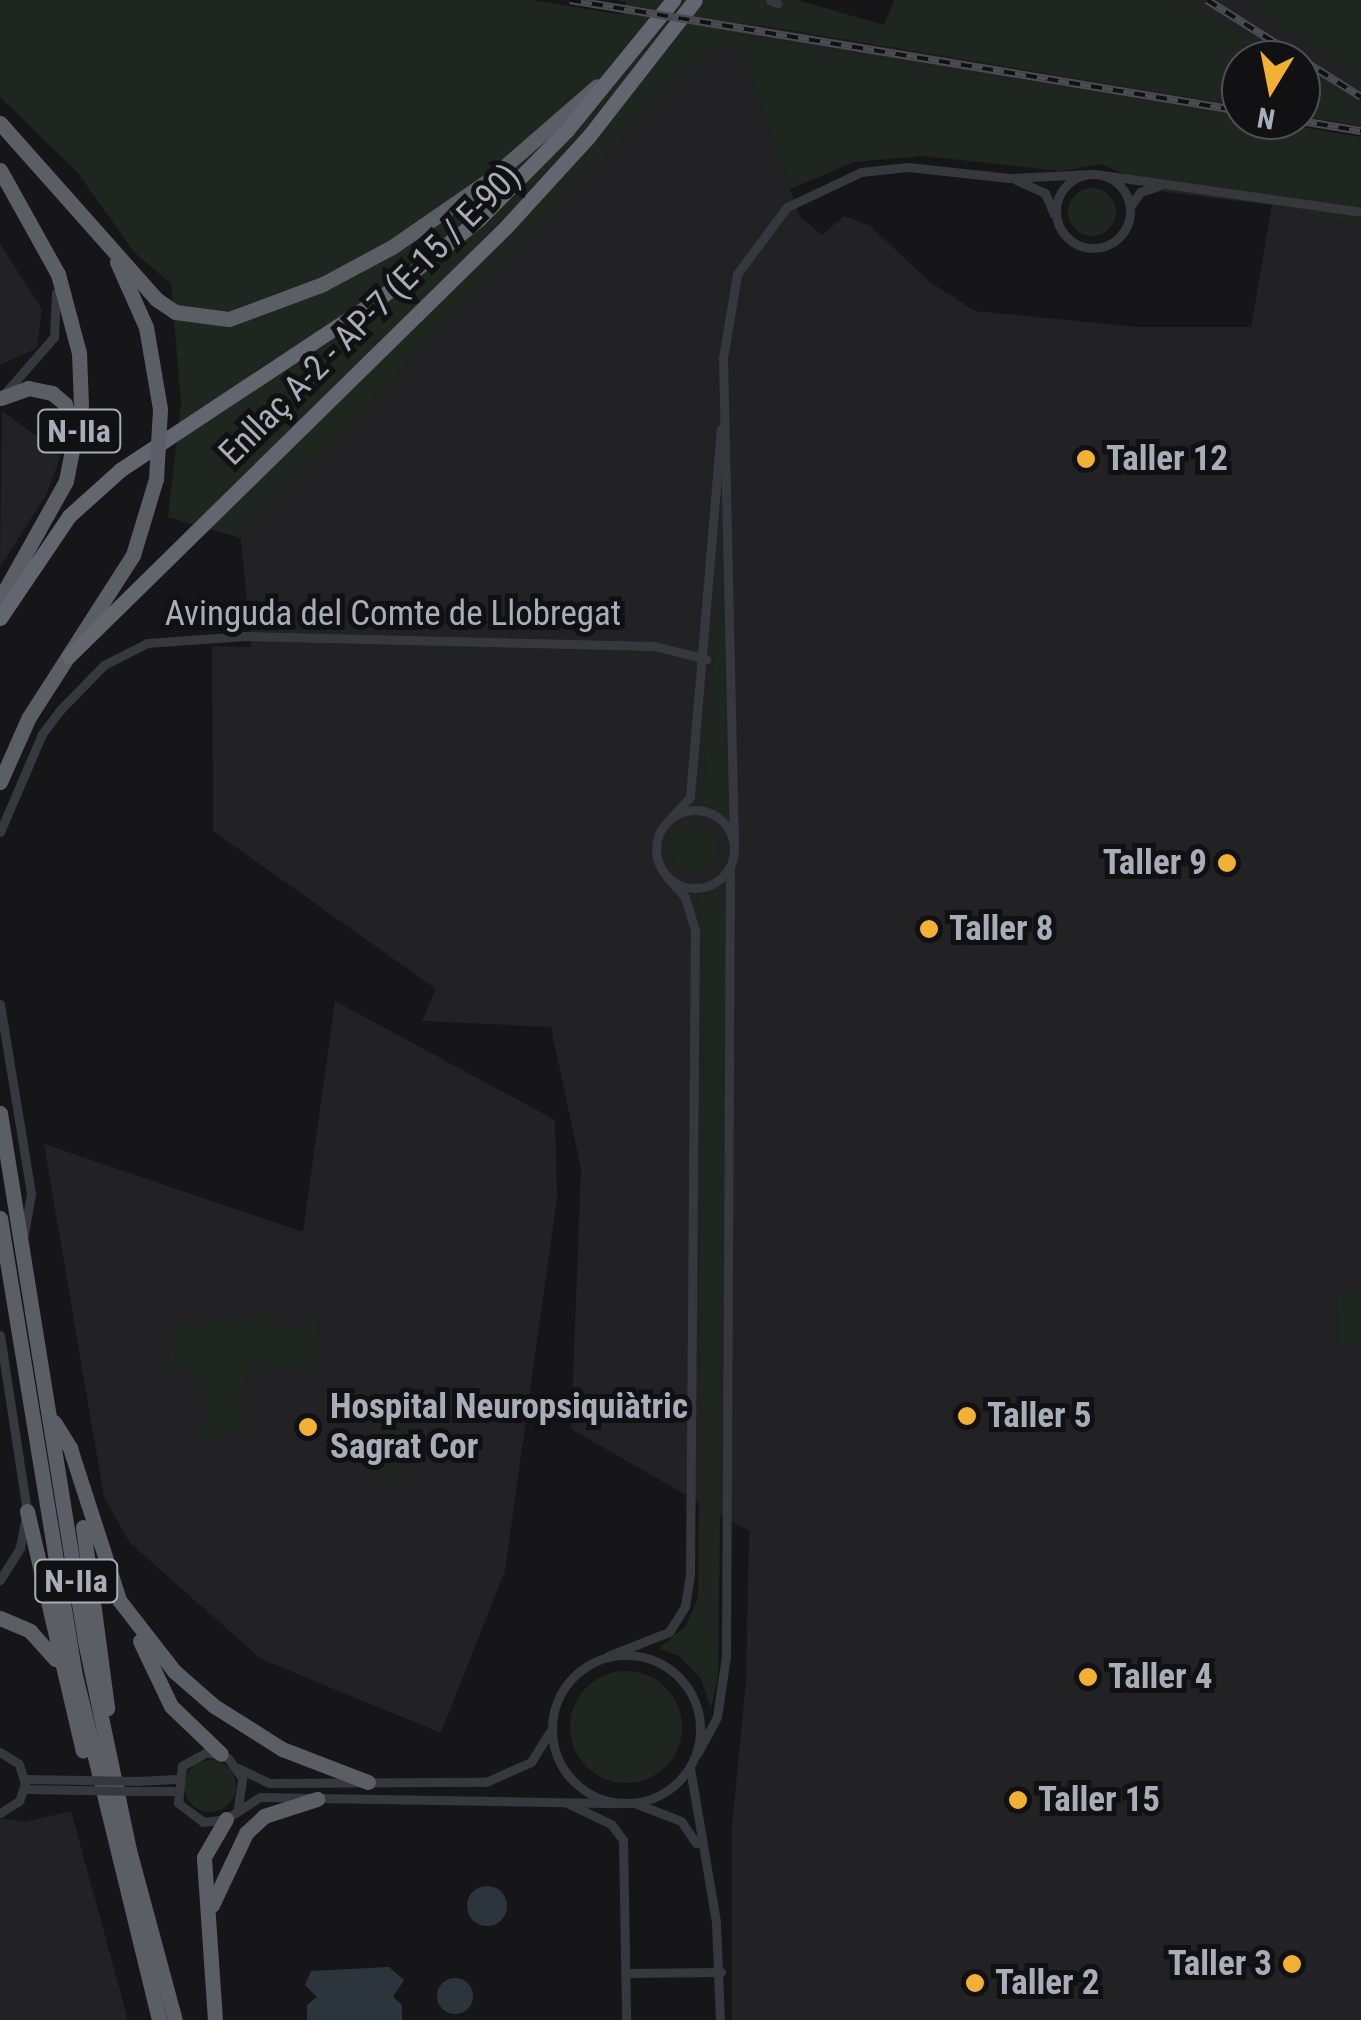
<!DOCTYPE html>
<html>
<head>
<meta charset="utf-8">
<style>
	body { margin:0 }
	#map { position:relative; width:1361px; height:2020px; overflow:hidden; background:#161618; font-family:"Roboto Condensed",sans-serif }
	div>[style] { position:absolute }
	.built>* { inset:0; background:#222225 }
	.green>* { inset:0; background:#1e261f }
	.round { border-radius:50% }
	.water>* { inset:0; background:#2c353c }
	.minor>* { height:9px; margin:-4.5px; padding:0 4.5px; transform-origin:4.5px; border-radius:4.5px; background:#37383d }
	.minor>.ring { margin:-4.5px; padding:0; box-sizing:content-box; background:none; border:9px solid #37383d; border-radius:50% }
	.trunk>* { height:15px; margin:-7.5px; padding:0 7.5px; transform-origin:7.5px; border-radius:7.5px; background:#5b5e65 }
	.motorway>* { height:15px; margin:-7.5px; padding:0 7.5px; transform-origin:7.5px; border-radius:7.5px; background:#63666e }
	.rail>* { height:8px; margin-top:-4px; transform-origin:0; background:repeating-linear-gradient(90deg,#111113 0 11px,#4a4c52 0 22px); box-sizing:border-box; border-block:2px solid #4a4c52 }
	.minor-bridge>* { height:9px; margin:-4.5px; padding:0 4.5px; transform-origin:4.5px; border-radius:4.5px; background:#37383d }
	.trunk-bridge>* { height:15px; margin:-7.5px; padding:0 7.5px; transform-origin:7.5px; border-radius:7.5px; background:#5b5e65 }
	.dots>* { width:28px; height:28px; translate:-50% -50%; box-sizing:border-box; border:5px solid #111113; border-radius:50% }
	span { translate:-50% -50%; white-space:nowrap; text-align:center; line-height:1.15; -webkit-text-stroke:10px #111113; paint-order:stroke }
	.shield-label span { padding:2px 8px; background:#111113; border:2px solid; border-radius:8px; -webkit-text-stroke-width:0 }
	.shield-label { font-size:32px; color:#a8adb8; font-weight:700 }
	.street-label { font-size:35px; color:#a8adb8 }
	.poi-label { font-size:35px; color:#a8adb8; font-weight:700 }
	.left { translate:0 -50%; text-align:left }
	.right { translate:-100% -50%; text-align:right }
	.north { position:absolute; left:1221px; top:40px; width:100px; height:100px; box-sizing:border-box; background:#111113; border:2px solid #4d4f55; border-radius:50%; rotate:190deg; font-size:28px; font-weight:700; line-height:40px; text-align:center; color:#a8adb8 }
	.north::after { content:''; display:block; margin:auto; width:35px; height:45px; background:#f2b134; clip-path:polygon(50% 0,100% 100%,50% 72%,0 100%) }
</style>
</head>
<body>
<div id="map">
	<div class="built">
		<div style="clip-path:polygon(1190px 0,1245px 0,1361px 79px,1361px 106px,1301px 71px,1301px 60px,1282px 60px)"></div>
		<div style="clip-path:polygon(741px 23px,1241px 106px,1241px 118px,740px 35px)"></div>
		<div style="clip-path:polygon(711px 47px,740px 49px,800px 217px,822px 235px,844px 216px,869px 225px,930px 282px,975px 311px,1137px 327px,1251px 327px,1272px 205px,1361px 226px,1361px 2020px,732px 2020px,732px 1825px,746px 1682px,749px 1531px,571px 1429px,581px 1169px,551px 1027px,422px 1021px,436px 989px,213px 831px,212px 646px,251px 647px,241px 538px)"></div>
		<div style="clip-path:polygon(0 244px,42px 309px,37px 348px,0 365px)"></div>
		<div style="clip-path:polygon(2px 411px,59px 452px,59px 460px,46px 495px,0 567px)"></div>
		<div style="clip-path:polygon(335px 1001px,555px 1120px,557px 1198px,505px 1570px,441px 1733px,261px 1659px,130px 1543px,104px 1497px,44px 1144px,303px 1232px)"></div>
		<div style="clip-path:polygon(71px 1811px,128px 2020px,0 2020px,0 1818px,25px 1822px)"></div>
	</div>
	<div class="green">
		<div style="clip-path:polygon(0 0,531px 0,624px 15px,626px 2px,616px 0,797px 0,884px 25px,894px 0,1190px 0,1282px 60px,1241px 60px,1241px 106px,764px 26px,742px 23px,740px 35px,1361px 137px,1361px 226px,1272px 205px,1165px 192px,1101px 164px,1061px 171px,922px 156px,854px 162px,790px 189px,740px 50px,712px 47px,241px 538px,168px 517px,181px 403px,171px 284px,134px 252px,78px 173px,0 97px)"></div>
		<div style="clip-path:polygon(1245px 0,1361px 0,1361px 79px,1254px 9px)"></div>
		<div style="clip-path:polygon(1301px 71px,1361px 106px,1361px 126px,1301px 116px)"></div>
		<div class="round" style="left:1068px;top:188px;width:48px;height:48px"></div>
		<div style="clip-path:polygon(717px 613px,724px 613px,726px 814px,702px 804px)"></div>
		<div class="round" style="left:671px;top:825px;width:48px;height:48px"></div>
		<div style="clip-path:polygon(716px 889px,726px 916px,724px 1210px,718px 1677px,711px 1708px,701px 1679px,679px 1656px,659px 1648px,686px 1626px,698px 1597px,704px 1059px,703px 918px,696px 896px)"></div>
		<div style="clip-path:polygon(1338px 1291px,1361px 1292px,1361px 1346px,1337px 1346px)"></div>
		<div style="clip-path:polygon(312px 1313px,320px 1314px,314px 1373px,255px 1365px,241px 1392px,245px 1433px,225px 1432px,206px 1448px,197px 1427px,208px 1425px,202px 1386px,190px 1371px,166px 1372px,176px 1325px,270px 1315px,285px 1328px,310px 1330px)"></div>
		<div style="clip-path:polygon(378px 1412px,411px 1415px,404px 1480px,371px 1476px)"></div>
		<div class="round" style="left:570px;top:1671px;width:112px;height:112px"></div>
		<div class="round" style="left:184px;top:1760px;width:52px;height:52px"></div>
	</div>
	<div class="water">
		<div class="round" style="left:467px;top:1886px;width:40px;height:40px"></div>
		<div style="clip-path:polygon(389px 1967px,404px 1980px,393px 1997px,402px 2005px,402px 2020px,307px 2020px,307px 2005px,317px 1997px,305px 1985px,311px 1971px)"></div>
		<div class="round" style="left:437px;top:1978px;width:36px;height:36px"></div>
	</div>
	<div class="minor">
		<div style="left:770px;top:0;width:8px;rotate:23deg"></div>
		<div class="ring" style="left:1056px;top:174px;width:65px;height:65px"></div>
		<div style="left:1102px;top:175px;width:262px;rotate:8.1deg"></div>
		<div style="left:1016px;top:180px;width:32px;rotate:24deg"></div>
		<div style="left:1045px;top:193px;width:23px;rotate:67deg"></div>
		<div style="left:1130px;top:207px;width:18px;rotate:-56deg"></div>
		<div style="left:1140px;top:192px;width:19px;rotate:-18deg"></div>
		<div style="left:5px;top:393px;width:74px;rotate:-48.8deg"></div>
		<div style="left:54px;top:337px;width:44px;rotate:-87.4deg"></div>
		<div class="ring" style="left:656px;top:810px;width:69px;height:69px"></div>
		<div style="left:671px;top:818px;width:28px;rotate:-48deg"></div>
		<div style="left:690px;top:797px;width:369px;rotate:-85.2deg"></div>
		<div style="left:0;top:832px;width:107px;rotate:-66.8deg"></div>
		<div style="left:42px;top:734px;width:31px;rotate:-53deg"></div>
		<div style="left:61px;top:709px;width:62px;rotate:-45.7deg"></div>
		<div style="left:104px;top:665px;width:48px;rotate:-27.1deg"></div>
		<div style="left:147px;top:643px;width:98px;rotate:-4.1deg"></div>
		<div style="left:245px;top:636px;width:409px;rotate:1.4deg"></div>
		<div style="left:654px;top:646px;width:54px;rotate:14deg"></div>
		<div style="left:734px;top:843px;width:485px;rotate:-91.3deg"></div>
		<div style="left:723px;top:358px;width:85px;rotate:-80.5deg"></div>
		<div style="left:737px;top:274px;width:84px;rotate:-53.3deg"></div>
		<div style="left:787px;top:207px;width:82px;rotate:-25.3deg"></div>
		<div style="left:861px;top:172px;width:47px;rotate:-6.1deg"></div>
		<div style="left:908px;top:167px;width:102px;rotate:6.2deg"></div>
		<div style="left:1009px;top:178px;width:82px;rotate:-2.8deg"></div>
		<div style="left:0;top:1004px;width:193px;rotate:80.7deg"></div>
		<div style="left:31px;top:1194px;width:40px;rotate:100deg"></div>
		<div style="left:0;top:1335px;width:178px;rotate:81.3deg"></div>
		<div style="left:27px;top:1511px;width:38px;rotate:101deg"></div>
		<div style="left:20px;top:1548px;width:38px;rotate:122deg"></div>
		<div class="ring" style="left:552px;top:1655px;width:139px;height:139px"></div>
		<div style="left:608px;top:1656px;width:66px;rotate:-21.5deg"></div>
		<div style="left:669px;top:1632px;width:31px;rotate:-58deg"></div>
		<div style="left:685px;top:1606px;width:32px;rotate:-81deg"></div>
		<div style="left:690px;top:1574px;width:644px;rotate:-89.56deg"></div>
		<div style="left:695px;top:930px;width:34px;rotate:-107deg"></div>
		<div style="left:685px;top:897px;width:27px;rotate:-132deg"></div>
		<div style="left:0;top:1752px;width:22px;rotate:32deg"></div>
		<div style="left:19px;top:1764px;width:21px;rotate:73deg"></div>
		<div style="left:25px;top:1784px;width:18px;rotate:109deg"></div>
		<div style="left:19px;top:1801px;width:22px;rotate:148deg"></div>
		<div style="left:697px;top:1754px;width:42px;rotate:-61.6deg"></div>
		<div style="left:717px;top:1717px;width:62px;rotate:-81.6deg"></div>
		<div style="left:726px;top:1656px;width:789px;rotate:-89.71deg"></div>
		<div style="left:238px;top:1768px;width:34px;rotate:26deg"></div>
		<div style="left:269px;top:1783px;width:217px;rotate:-0.3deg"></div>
		<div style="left:486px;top:1782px;width:49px;rotate:-24deg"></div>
		<div style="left:531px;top:1762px;width:36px;rotate:-58deg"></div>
		<div style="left:690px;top:1768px;width:156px;rotate:80.4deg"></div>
		<div style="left:716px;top:1922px;width:98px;rotate:87.7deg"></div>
		<div style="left:137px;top:1781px;width:39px;rotate:-3deg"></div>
		<div style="left:137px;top:1791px;width:39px"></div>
		<div style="left:569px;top:1804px;width:47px;rotate:25.5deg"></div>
		<div style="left:611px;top:1824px;width:20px;rotate:53deg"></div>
		<div style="left:623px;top:1840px;width:180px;rotate:89deg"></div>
		<div style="left:637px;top:1804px;width:47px;rotate:21.1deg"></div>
		<div style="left:681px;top:1821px;width:27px;rotate:56deg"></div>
		<div style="left:238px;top:1808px;width:30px;rotate:-82deg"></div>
		<div style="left:242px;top:1778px;width:24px;rotate:-125deg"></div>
		<div style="left:228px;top:1758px;width:22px;rotate:-164deg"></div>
		<div style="left:207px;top:1752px;width:29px;rotate:151deg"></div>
		<div style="left:182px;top:1766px;width:37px;rotate:96deg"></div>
		<div style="left:178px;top:1803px;width:31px;rotate:37deg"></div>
		<div style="left:203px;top:1822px;width:23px;rotate:-7deg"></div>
		<div style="left:226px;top:1819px;width:40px;rotate:-32.9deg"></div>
		<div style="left:260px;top:1797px;width:357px;rotate:1deg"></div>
		<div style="left:626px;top:1973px;width:95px;rotate:-0.6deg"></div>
	</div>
	<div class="trunk">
		<div style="left:0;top:123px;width:235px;rotate:48.4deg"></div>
		<div style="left:156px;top:299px;width:23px;rotate:34deg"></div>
		<div style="left:175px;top:312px;width:54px;rotate:7.4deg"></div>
		<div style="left:229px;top:319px;width:100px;rotate:-20.4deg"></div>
		<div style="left:323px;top:284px;width:78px;rotate:-28.2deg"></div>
		<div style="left:392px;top:247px;width:118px;rotate:-34.6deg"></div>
		<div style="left:489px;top:180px;width:143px;rotate:-41deg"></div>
		<div style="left:0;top:170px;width:119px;rotate:60.9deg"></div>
		<div style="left:58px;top:274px;width:82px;rotate:75.1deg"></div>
		<div style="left:79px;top:353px;width:52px;rotate:87.8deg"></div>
		<div style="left:81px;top:405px;width:77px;rotate:101.2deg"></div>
		<div style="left:66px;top:481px;width:135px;rotate:119.2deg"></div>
		<div style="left:117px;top:262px;width:71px;rotate:66deg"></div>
		<div style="left:146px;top:327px;width:83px;rotate:80.3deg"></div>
		<div style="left:1px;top:398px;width:29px;rotate:-20deg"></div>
		<div style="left:28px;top:388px;width:25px;rotate:12deg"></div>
		<div style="left:52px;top:393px;width:17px;rotate:40deg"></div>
		<div style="left:65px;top:404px;width:30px;rotate:75deg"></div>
		<div style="left:0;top:782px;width:71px;rotate:-66deg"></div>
		<div style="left:29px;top:717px;width:193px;rotate:-57.3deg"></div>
		<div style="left:133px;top:555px;width:79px;rotate:-73.2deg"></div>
		<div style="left:0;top:1113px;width:535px;rotate:80.85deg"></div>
		<div style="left:85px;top:1641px;width:214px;rotate:78.1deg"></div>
		<div style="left:129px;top:1850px;width:176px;rotate:74.9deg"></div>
		<div style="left:0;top:1218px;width:459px;rotate:80.7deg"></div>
		<div style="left:74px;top:1671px;width:359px;rotate:76.3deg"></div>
		<div style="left:54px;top:1422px;width:31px;rotate:58deg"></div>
		<div style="left:70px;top:1448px;width:160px;rotate:72.1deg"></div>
		<div style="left:119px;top:1600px;width:90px;rotate:52.2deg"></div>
		<div style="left:174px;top:1671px;width:53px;rotate:41.2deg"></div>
		<div style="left:214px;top:1706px;width:80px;rotate:32.3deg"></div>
		<div style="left:282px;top:1749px;width:92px;rotate:21deg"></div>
		<div style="left:27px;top:1511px;width:246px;rotate:76.9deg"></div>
		<div style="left:83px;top:1527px;width:183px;rotate:82.4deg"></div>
		<div style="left:0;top:1618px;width:33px;rotate:23deg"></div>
		<div style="left:30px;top:1631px;width:38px;rotate:48deg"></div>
		<div style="left:140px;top:1641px;width:72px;rotate:64.5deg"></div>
		<div style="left:171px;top:1706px;width:69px;rotate:43.8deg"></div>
		<div style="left:212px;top:1905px;width:80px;rotate:-64.7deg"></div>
		<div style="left:246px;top:1833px;width:25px;rotate:-43deg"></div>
		<div style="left:264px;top:1816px;width:56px;rotate:-17.8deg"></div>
		<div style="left:215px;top:2020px;width:163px;rotate:-93.9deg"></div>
		<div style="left:204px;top:1857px;width:44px;rotate:-59.9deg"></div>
	</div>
	<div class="motorway">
		<div style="left:0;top:618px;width:123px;rotate:-55.9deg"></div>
		<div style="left:69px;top:516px;width:69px;rotate:-42deg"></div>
		<div style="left:120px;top:470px;width:312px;rotate:-33.5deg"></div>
		<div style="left:380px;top:298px;width:127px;rotate:-38.6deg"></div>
		<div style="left:479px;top:219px;width:125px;rotate:-45.3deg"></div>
		<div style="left:567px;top:130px;width:168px;rotate:-50.8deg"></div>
		<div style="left:69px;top:656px;width:612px;rotate:-44.47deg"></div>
		<div style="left:506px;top:227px;width:123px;rotate:-47.6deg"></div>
		<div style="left:589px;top:136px;width:172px;rotate:-52.1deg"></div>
	</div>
	<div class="rail">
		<div style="left:570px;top:0;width:680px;rotate:9.39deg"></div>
		<div style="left:1207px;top:0;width:182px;rotate:32.2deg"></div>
		<div style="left:1295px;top:120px;width:67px;rotate:9.5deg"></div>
	</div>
	<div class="minor-bridge">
		<div style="left:25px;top:1779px;width:112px;rotate:1deg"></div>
		<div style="left:24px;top:1789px;width:113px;rotate:1deg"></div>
	</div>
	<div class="trunk-bridge">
		<div style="left:156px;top:479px;width:70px;rotate:-86.7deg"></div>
	</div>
	<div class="dots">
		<div style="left:1086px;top:459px;background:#f2b134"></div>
		<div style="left:1227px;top:863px;background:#f2b134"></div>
		<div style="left:929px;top:929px;background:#f2b134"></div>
		<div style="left:967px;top:1416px;background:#f2b134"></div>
		<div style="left:308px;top:1427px;background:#f2b134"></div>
		<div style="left:1088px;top:1677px;background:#f2b134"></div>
		<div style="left:1018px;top:1800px;background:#f2b134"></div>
		<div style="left:1292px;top:1964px;background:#f2b134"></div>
		<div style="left:975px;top:1983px;background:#f2b134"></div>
	</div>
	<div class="shield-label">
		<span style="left:79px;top:431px">N-IIa</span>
		<span style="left:76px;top:1581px">N-IIa</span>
	</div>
	<div class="street-label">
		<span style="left:370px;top:315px;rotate:-45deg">Enllaç A-2 - AP-7 (E-15 / E-90)</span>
		<span style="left:393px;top:614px">Avinguda del Comte de Llobregat</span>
	</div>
	<div class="poi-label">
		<span class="left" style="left:1106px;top:459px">Taller 12</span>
		<span class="right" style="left:1207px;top:863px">Taller 9</span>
		<span class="left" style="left:949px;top:929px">Taller 8</span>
		<span class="left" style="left:330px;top:1427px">Hospital Neuropsiquiàtric<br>Sagrat Cor</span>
		<span class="left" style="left:987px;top:1416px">Taller 5</span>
		<span class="left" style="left:1108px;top:1677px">Taller 4</span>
		<span class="left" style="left:1038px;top:1800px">Taller 15</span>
		<span class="right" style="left:1272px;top:1964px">Taller 3</span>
		<span class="left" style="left:995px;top:1983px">Taller 2</span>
	</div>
	<div class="north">N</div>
</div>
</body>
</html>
